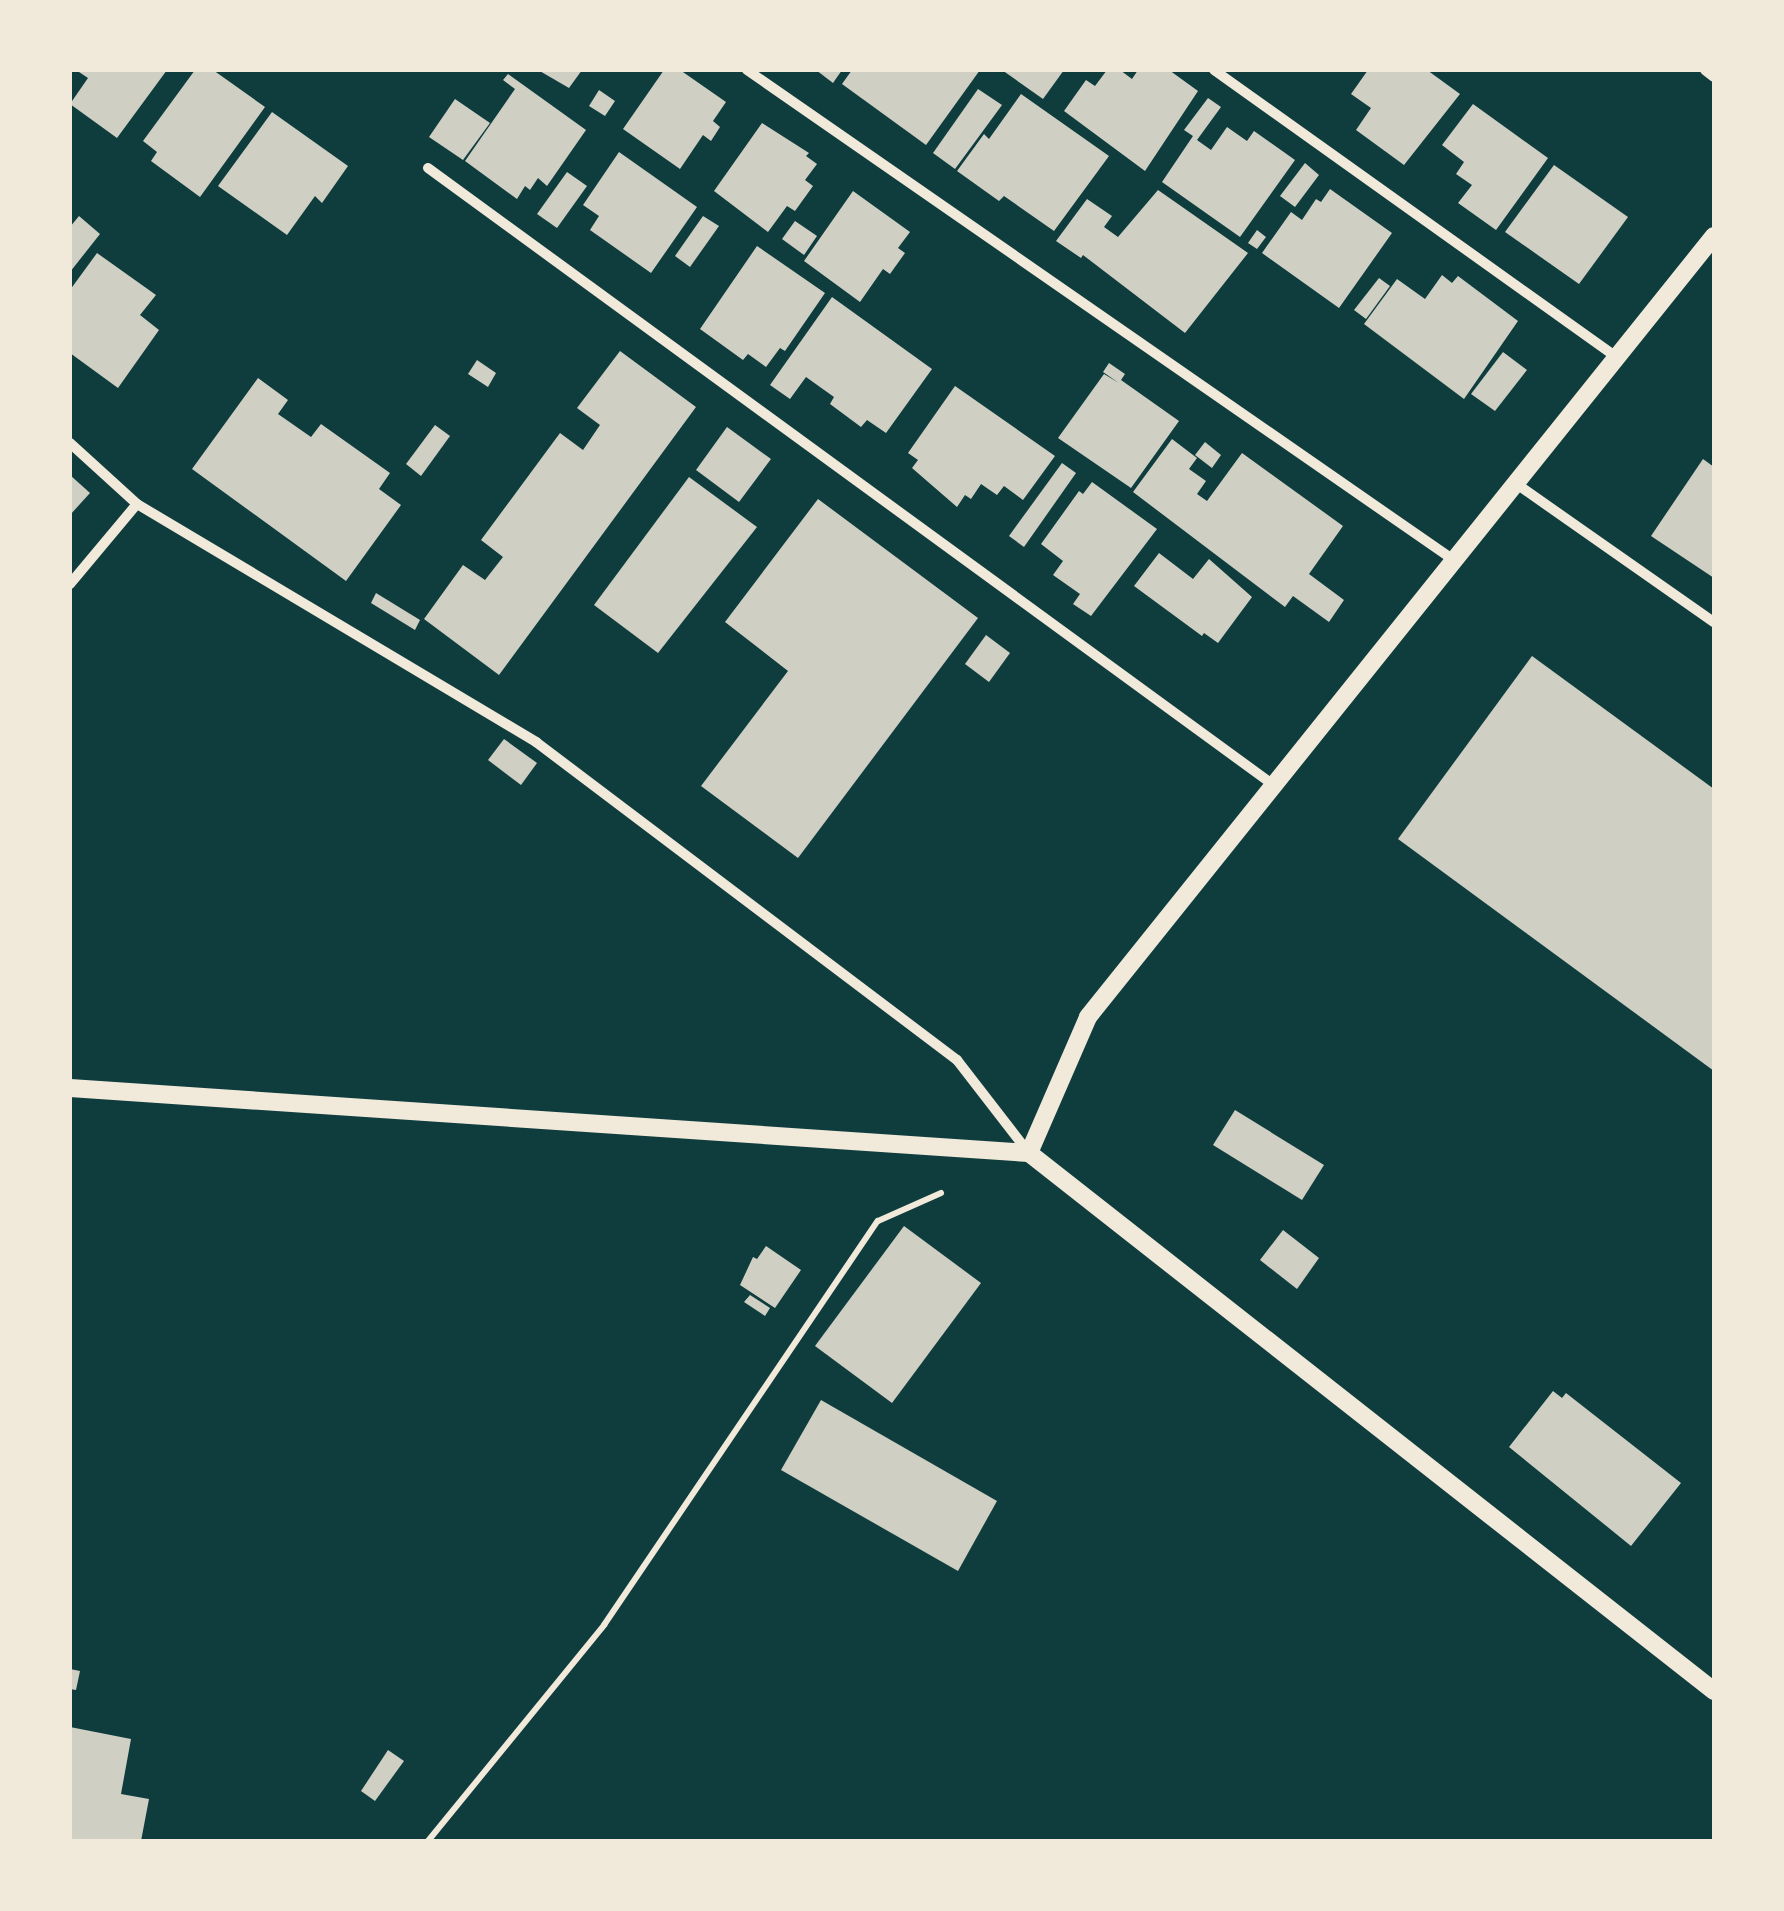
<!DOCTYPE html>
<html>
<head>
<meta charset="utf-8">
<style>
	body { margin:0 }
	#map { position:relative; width:1784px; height:1911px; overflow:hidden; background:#0f3d3e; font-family:"Alegreya Sans",sans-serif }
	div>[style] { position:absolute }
	.building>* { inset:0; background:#cfcfc3 }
	.path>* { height:6px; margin:-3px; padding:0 3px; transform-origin:3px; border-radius:3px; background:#f1e9da }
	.minor>* { height:10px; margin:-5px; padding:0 5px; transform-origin:5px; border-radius:5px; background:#f1e9da }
	.tertiary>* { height:18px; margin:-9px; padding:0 9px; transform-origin:9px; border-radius:9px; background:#f1e9da }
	span { translate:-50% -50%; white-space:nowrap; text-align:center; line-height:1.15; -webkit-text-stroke:8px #f1e9da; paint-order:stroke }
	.frame { position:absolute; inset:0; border:72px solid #f1e9da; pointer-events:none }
</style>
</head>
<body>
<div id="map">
	<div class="building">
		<div style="clip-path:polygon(76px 70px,167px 70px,117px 138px,70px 104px,88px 78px)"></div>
		<div style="clip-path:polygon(195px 70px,213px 70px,265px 107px,200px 197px,151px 161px,157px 152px,143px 141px)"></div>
		<div style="clip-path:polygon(538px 70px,582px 70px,569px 88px)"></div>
		<div style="clip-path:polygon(664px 70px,680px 70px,726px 102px,713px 121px,720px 127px,711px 141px,703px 135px,680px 169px,623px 129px)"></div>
		<div style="clip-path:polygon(816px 70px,842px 70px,833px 83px)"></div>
		<div style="clip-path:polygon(852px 70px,980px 70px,926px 145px,842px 84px)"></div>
		<div style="clip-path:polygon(1002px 70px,1064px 70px,1043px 99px)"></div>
		<div style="clip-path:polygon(1107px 70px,1120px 70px,1132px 79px,1138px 70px,1169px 70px,1198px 91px,1145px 171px,1064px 111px,1086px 80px,1095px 86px)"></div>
		<div style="clip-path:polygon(1368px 70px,1427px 70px,1460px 94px,1404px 165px,1356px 130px,1371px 108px,1351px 94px)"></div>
		<div style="clip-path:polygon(508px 74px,586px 130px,547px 186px,538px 178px,530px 190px,525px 186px,517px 199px,465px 161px,515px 89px,503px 80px)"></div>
		<div style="clip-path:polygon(978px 89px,1002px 105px,955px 169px,933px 153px)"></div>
		<div style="clip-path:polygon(599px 90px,615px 101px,605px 116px,589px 106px)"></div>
		<div style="clip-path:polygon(1021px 94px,1109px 156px,1054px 231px,1004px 196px,999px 201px,957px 171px,984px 134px,989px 139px)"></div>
		<div style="clip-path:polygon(1208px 98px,1221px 107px,1197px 140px,1211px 150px,1227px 127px,1247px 141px,1254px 131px,1295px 160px,1240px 237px,1162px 182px,1193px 136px,1184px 130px)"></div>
		<div style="clip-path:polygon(455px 99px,490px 123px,463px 160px,429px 137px)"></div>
		<div style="clip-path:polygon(1473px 104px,1548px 158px,1496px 230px,1458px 203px,1472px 185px,1456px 174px,1464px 162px,1442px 145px)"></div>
		<div style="clip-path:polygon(272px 112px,348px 166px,322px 203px,315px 196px,287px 235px,218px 186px)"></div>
		<div style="clip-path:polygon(762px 123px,809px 153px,806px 156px,817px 164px,805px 180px,813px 186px,795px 211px,787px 206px,768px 232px,714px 191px)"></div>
		<div style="clip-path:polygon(619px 152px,697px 207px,651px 273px,590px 230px,599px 216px,583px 205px)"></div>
		<div style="clip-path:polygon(1305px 163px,1319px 175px,1295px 207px,1280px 196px)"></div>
		<div style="clip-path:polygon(1554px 165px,1628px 217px,1579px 284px,1505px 232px)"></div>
		<div style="clip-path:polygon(567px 172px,587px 186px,557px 228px,537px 214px)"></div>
		<div style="clip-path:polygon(1330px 189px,1392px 233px,1339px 308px,1262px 253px,1291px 212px,1302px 220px,1316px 199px,1321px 202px)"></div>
		<div style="clip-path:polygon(1158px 190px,1248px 253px,1185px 333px,1083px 255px,1081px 258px,1056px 241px,1087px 199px,1112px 216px,1104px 227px,1118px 237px)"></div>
		<div style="clip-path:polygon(853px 191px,910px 232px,898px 248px,905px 253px,890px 274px,883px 269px,860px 302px,804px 261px)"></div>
		<div style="clip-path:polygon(79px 216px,100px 234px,70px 272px,70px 227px)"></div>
		<div style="clip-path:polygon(703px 216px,719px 226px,690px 267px,675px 256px)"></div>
		<div style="clip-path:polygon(795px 221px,817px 236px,804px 255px,782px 239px)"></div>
		<div style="clip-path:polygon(1257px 230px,1266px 237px,1257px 249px,1248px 243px)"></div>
		<div style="clip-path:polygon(757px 246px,825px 293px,785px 351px,780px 348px,766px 367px,748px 354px,743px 360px,700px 329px)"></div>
		<div style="clip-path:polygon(97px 253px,156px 295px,140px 315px,159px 330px,118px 388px,70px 353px,70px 290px)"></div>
		<div style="clip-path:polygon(1442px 275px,1452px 283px,1458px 276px,1518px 321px,1464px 399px,1364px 324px,1397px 279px,1425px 299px)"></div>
		<div style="clip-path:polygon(1379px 278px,1390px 286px,1366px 319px,1354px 310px)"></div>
		<div style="clip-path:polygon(832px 297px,932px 369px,886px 433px,867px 420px,861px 427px,830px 404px,834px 397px,806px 377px,790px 399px,770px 385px)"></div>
		<div style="clip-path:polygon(620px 351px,696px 407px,499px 675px,424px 619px,463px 565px,485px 580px,503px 557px,481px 540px,560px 433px,583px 450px,600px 425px,577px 408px)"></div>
		<div style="clip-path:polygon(1503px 352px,1527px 370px,1495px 411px,1471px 394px)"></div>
		<div style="clip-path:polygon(477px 360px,496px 373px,488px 387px,468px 374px)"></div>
		<div style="clip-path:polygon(1109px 363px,1125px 374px,1121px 380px,1179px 421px,1131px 488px,1058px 438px,1104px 374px,1119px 383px,1103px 372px)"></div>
		<div style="clip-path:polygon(258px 378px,288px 400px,278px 414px,311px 437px,321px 424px,390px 473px,379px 489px,401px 505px,346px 581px,192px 469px)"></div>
		<div style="clip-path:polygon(955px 386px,1055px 456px,1023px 500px,1004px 486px,997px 495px,981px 484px,971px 499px,965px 495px,957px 507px,912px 468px,918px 460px,908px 453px)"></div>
		<div style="clip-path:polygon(435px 425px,450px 436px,421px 476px,406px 464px)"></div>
		<div style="clip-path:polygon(727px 427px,771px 459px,739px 502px,696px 470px)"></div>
		<div style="clip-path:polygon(1172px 439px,1197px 458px,1189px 469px,1206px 481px,1197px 494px,1207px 501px,1242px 453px,1343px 526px,1309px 574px,1344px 600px,1329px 622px,1293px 596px,1285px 607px,1133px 492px)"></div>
		<div style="clip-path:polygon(1205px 442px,1221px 455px,1212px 468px,1195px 455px)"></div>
		<div style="clip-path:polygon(1703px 459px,1714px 467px,1714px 578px,1651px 536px)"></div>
		<div style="clip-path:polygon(1062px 463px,1076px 473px,1024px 547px,1009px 536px)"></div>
		<div style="clip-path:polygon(70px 475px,90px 493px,70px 515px)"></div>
		<div style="clip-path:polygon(689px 477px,757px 527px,658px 653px,594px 605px)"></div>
		<div style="clip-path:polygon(1092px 482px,1157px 529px,1091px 616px,1073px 604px,1080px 594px,1053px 575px,1063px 561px,1041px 544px,1079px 491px,1083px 494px)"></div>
		<div style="clip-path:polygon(818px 499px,978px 618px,798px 858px,701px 786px,788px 671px,725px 622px)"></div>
		<div style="clip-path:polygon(1159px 553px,1193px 579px,1209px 559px,1252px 597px,1218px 643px,1204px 633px,1202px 636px,1134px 586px)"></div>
		<div style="clip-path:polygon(376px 593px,420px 620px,415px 630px,371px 603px)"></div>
		<div style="clip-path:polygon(986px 635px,1010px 653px,989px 682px,965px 664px)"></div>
		<div style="clip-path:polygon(1532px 656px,1714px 789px,1714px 1071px,1398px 839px)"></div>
		<div style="clip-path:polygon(504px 739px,537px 763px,521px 785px,488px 760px)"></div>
		<div style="clip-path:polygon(1235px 1110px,1324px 1165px,1302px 1200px,1213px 1145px)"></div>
		<div style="clip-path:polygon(904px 1226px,981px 1283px,892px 1403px,815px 1346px)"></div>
		<div style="clip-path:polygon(1283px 1230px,1319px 1258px,1297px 1289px,1260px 1260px)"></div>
		<div style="clip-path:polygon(766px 1246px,801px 1270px,775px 1308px,740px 1285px,753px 1257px,757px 1259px)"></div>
		<div style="clip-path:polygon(750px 1295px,770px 1308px,765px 1316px,744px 1302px)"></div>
		<div style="clip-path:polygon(1553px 1391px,1562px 1398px,1566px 1393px,1681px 1483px,1631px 1546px,1509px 1447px)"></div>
		<div style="clip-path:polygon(821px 1400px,997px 1501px,958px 1571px,781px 1470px)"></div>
		<div style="clip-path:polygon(70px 1669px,80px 1671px,76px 1690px,70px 1689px)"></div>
		<div style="clip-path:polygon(70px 1727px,131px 1739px,121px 1794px,149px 1799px,141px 1841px,70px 1841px)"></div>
		<div style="clip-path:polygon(388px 1750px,404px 1761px,375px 1801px,361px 1791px)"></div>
	</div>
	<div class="path">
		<div style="left:428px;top:1841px;width:279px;rotate:-50.8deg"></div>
		<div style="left:604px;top:1625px;width:488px;rotate:-55.9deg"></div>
		<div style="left:878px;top:1221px;width:69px;rotate:-24deg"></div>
	</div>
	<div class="minor">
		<div style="left:747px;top:70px;width:862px;rotate:34.74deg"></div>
		<div style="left:1214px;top:70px;width:491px;rotate:35.5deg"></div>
		<div style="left:1705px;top:70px;width:11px;rotate:38deg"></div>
		<div style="left:428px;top:168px;width:1048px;rotate:36.12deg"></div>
		<div style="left:70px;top:443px;width:91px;rotate:42.3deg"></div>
		<div style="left:137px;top:504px;width:465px;rotate:30.8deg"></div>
		<div style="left:536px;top:742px;width:528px;rotate:37.07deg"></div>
		<div style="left:957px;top:1060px;width:116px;rotate:52.3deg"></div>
		<div style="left:1518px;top:485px;width:239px;rotate:35deg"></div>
		<div style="left:70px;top:584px;width:104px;rotate:-50.1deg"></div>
	</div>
	<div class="tertiary">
		<div style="left:70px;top:1088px;width:961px;rotate:3.88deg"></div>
		<div style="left:1029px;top:1153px;width:871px;rotate:38.15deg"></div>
		<div style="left:1029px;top:1153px;width:148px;rotate:-66.5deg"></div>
		<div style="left:1088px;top:1017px;width:1001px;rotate:-51.29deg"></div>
	</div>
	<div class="frame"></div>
</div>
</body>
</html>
